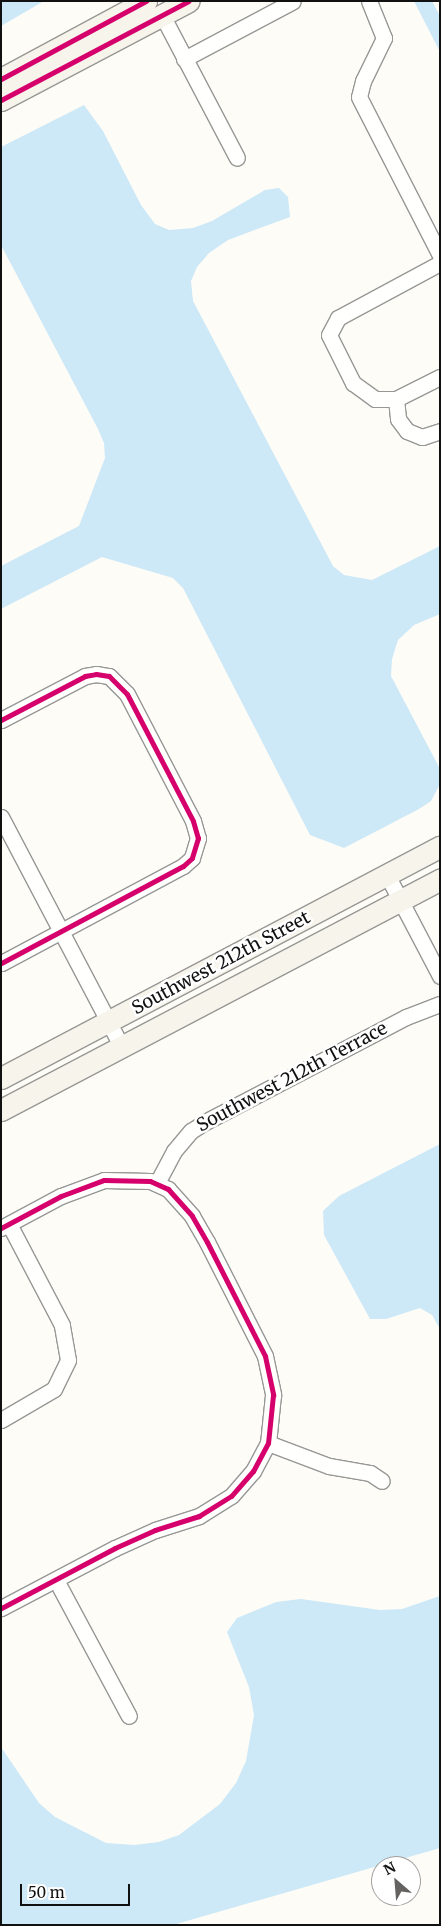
<!DOCTYPE html>
<html>
<head>
<meta charset="utf-8">
<style>
	body { margin:0 }
	#map { position:relative; width:441px; height:1926px; overflow:hidden; background:#fdfcf7; font-family:Merriweather,serif }
	div>[style] { position:absolute }
	.water>* { inset:0; background:#cde8f7 }
	.roads { filter:drop-shadow(1px 0 #979795) drop-shadow(-1px 0 #979795) drop-shadow(0 1px #979795) drop-shadow(0 -1px #979795) }
	.street>* { height:15px; margin:-7.5px; padding:0 7.5px; transform-origin:7.5px; border-radius:7.5px; background:#fffffe }
	.secondary>* { height:21px; margin:-10.5px; padding:0 10.5px; transform-origin:10.5px; border-radius:10.5px; background:#f6f4eb }
	.cycleway>* { height:5px; margin:-2.5px; padding:0 2.5px; transform-origin:2.5px; border-radius:2.5px; background:#d6006c }
	span { translate:-50% -50%; white-space:nowrap; text-align:center; line-height:1.15; -webkit-text-stroke:5px #fff; paint-order:stroke }
	.street-label { font-size:18px; color:#111 }
	.frame { position:absolute; inset:0; border:2px solid #111; pointer-events:none }
	.north { position:absolute; left:371px; top:1856px; width:50px; height:50px; box-sizing:border-box; background:#fff; border:1px solid #a0a0a0; border-radius:50%; rotate:333deg; font-size:14px; font-weight:700; line-height:20px; text-align:center; color:#111 }
	.north::after { content:''; display:block; margin:auto; width:18px; height:22px; background:#646362; clip-path:polygon(50% 0,100% 100%,50% 72%,0 100%) }
	.scale { position:absolute; left:20px; top:1884px; width:110px; height:22px; box-sizing:border-box; border:2px solid #111; border-top:0; padding-left:6px; font-size:15px; line-height:18px; white-space:nowrap; color:#111; -webkit-text-stroke:4px #fff; paint-order:stroke }
</style>
</head>
<body>
<div id="map">
	<div class="water">
		<div style="clip-path:polygon(1px 1px,44px 1px,1px 26px)"></div>
		<div style="clip-path:polygon(414px 1px,432px 1px,440px 16px,440px 52px)"></div>
		<div style="clip-path:polygon(84px 105px,103px 131px,141px 205px,155px 224px,169px 230px,193px 228px,212px 221px,265px 190px,279px 188px,288px 197px,290px 217px,228px 240px,209px 253px,197px 267px,191px 281px,193px 301px,333px 566px,344px 575px,372px 580px,440px 546px,440px 614px,414px 625px,398px 640px,392px 659px,391px 676px,440px 769px,439px 786px,431px 801px,419px 809px,344px 848px,310px 835px,183px 588px,173px 578px,102px 557px,1px 609px,1px 566px,79px 526px,105px 458px,104px 443px,98px 429px,1px 245px,1px 147px)"></div>
		<div style="clip-path:polygon(440px 1144px,440px 1329px,432px 1315px,420px 1308px,386px 1319px,370px 1319px,324px 1235px,323px 1211px,339px 1196px)"></div>
		<div style="clip-path:polygon(440px 1596px,440px 1848px,173px 1925px,1px 1925px,1px 1747px,39px 1803px,55px 1817px,106px 1843px,134px 1845px,159px 1842px,179px 1835px,220px 1804px,236px 1783px,246px 1761px,254px 1715px,249px 1687px,227px 1632px,237px 1618px,276px 1602px,301px 1599px,380px 1610px,402px 1609px)"></div>
	</div>
	<div class="roads">
		<div class="street">
			<div style="left:369px;top:1px;width:40px;rotate:68deg"></div>
			<div style="left:384px;top:38px;width:48px;rotate:116deg"></div>
			<div style="left:363px;top:81px;width:16px;rotate:104deg"></div>
			<div style="left:359px;top:97px;width:178px;rotate:62.9deg"></div>
			<div style="left:162px;top:15px;width:161px;rotate:62.3deg"></div>
			<div style="left:184px;top:59px;width:123px;rotate:-28deg"></div>
			<div style="left:440px;top:263px;width:116px;rotate:151.7deg"></div>
			<div style="left:338px;top:318px;width:19px;rotate:118deg"></div>
			<div style="left:329px;top:335px;width:54px;rotate:63.4deg"></div>
			<div style="left:353px;top:383px;width:27px;rotate:36deg"></div>
			<div style="left:375px;top:399px;width:21px"></div>
			<div style="left:396px;top:399px;width:49px;rotate:-26.6deg"></div>
			<div style="left:396px;top:399px;width:20px;rotate:84deg"></div>
			<div style="left:398px;top:419px;width:15px;rotate:53deg"></div>
			<div style="left:407px;top:431px;width:16px;rotate:22deg"></div>
			<div style="left:422px;top:437px;width:19px;rotate:-18deg"></div>
			<div style="left:1px;top:720px;width:95px;rotate:-27.6deg"></div>
			<div style="left:85px;top:676px;width:11px;rotate:-10deg"></div>
			<div style="left:96px;top:674px;width:13px;rotate:9deg"></div>
			<div style="left:109px;top:676px;width:25px;rotate:45deg"></div>
			<div style="left:127px;top:694px;width:143px;rotate:62.5deg"></div>
			<div style="left:193px;top:821px;width:18px;rotate:74deg"></div>
			<div style="left:198px;top:838px;width:21px;rotate:107deg"></div>
			<div style="left:192px;top:858px;width:12px;rotate:138deg"></div>
			<div style="left:183px;top:866px;width:206px;rotate:151.9deg"></div>
			<div style="left:1px;top:817px;width:260px;rotate:62.3deg"></div>
			<div style="left:387px;top:875px;width:114px;rotate:62.3deg"></div>
			<div style="left:157px;top:1183px;width:36px;rotate:-62deg"></div>
			<div style="left:174px;top:1151px;width:26px;rotate:-50deg"></div>
			<div style="left:191px;top:1131px;width:17px;rotate:-33deg"></div>
			<div style="left:205px;top:1122px;width:227px;rotate:-27.6deg"></div>
			<div style="left:406px;top:1017px;width:36px;rotate:-21deg"></div>
			<div style="left:1px;top:1228px;width:68px;rotate:-28.1deg"></div>
			<div style="left:61px;top:1196px;width:46px;rotate:-20.4deg"></div>
			<div style="left:104px;top:1180px;width:46px;rotate:1.2deg"></div>
			<div style="left:150px;top:1181px;width:20px;rotate:24deg"></div>
			<div style="left:168px;top:1189px;width:36px;rotate:48deg"></div>
			<div style="left:192px;top:1216px;width:30px;rotate:60deg"></div>
			<div style="left:207px;top:1242px;width:128px;rotate:63deg"></div>
			<div style="left:265px;top:1356px;width:40px;rotate:78deg"></div>
			<div style="left:273px;top:1395px;width:48px;rotate:95.9deg"></div>
			<div style="left:268px;top:1443px;width:32px;rotate:118deg"></div>
			<div style="left:253px;top:1471px;width:33px;rotate:131deg"></div>
			<div style="left:231px;top:1496px;width:38px;rotate:148deg"></div>
			<div style="left:199px;top:1516px;width:46px;rotate:162.3deg"></div>
			<div style="left:155px;top:1530px;width:44px;rotate:155.8deg"></div>
			<div style="left:115px;top:1548px;width:129px;rotate:152.2deg"></div>
			<div style="left:1px;top:1420px;width:61px;rotate:-30.3deg"></div>
			<div style="left:54px;top:1389px;width:32px;rotate:-64deg"></div>
			<div style="left:68px;top:1360px;width:36px;rotate:-100deg"></div>
			<div style="left:62px;top:1325px;width:114px;rotate:-117.7deg"></div>
			<div style="left:268px;top:1443px;width:65px;rotate:20.7deg"></div>
			<div style="left:329px;top:1466px;width:42px;rotate:9.7deg"></div>
			<div style="left:370px;top:1473px;width:14px;rotate:34deg"></div>
			<div style="left:56px;top:1580px;width:154px;rotate:61.8deg"></div>
		</div>
		<div class="secondary">
			<div style="left:1px;top:79px;width:165px;rotate:-28.3deg"></div>
			<div style="left:1px;top:100px;width:212px;rotate:-27.8deg"></div>
			<div style="left:1px;top:1078px;width:496px;rotate:-27.8deg"></div>
			<div style="left:1px;top:1110px;width:496px;rotate:-27.7deg"></div>
		</div>
	</div>
	<div class="cycleway">
		<div style="left:1px;top:79px;width:165px;rotate:-28.3deg"></div>
		<div style="left:1px;top:100px;width:212px;rotate:-27.8deg"></div>
		<div style="left:1px;top:720px;width:95px;rotate:-27.6deg"></div>
		<div style="left:85px;top:676px;width:11px;rotate:-10deg"></div>
		<div style="left:96px;top:674px;width:13px;rotate:9deg"></div>
		<div style="left:109px;top:676px;width:25px;rotate:45deg"></div>
		<div style="left:127px;top:694px;width:143px;rotate:62.5deg"></div>
		<div style="left:193px;top:821px;width:18px;rotate:74deg"></div>
		<div style="left:198px;top:838px;width:21px;rotate:107deg"></div>
		<div style="left:192px;top:858px;width:12px;rotate:138deg"></div>
		<div style="left:183px;top:866px;width:206px;rotate:151.9deg"></div>
		<div style="left:1px;top:1228px;width:68px;rotate:-28.1deg"></div>
		<div style="left:61px;top:1196px;width:46px;rotate:-20.4deg"></div>
		<div style="left:104px;top:1180px;width:46px;rotate:1.2deg"></div>
		<div style="left:150px;top:1181px;width:20px;rotate:24deg"></div>
		<div style="left:168px;top:1189px;width:36px;rotate:48deg"></div>
		<div style="left:192px;top:1216px;width:30px;rotate:60deg"></div>
		<div style="left:207px;top:1242px;width:128px;rotate:63deg"></div>
		<div style="left:265px;top:1356px;width:40px;rotate:78deg"></div>
		<div style="left:273px;top:1395px;width:48px;rotate:95.9deg"></div>
		<div style="left:268px;top:1443px;width:32px;rotate:118deg"></div>
		<div style="left:253px;top:1471px;width:33px;rotate:131deg"></div>
		<div style="left:231px;top:1496px;width:38px;rotate:148deg"></div>
		<div style="left:199px;top:1516px;width:46px;rotate:162.3deg"></div>
		<div style="left:155px;top:1530px;width:44px;rotate:155.8deg"></div>
		<div style="left:115px;top:1548px;width:129px;rotate:152.2deg"></div>
	</div>
	<div class="street-label">
		<span style="left:221px;top:963px;rotate:-28deg">Southwest 212th Street</span>
		<span style="left:292px;top:1077px;rotate:-28deg">Southwest 212th Terrace</span>
	</div>
	<div class="frame"></div>
	<div class="north">N</div>
	<div class="scale">50 m</div>
</div>
</body>
</html>
